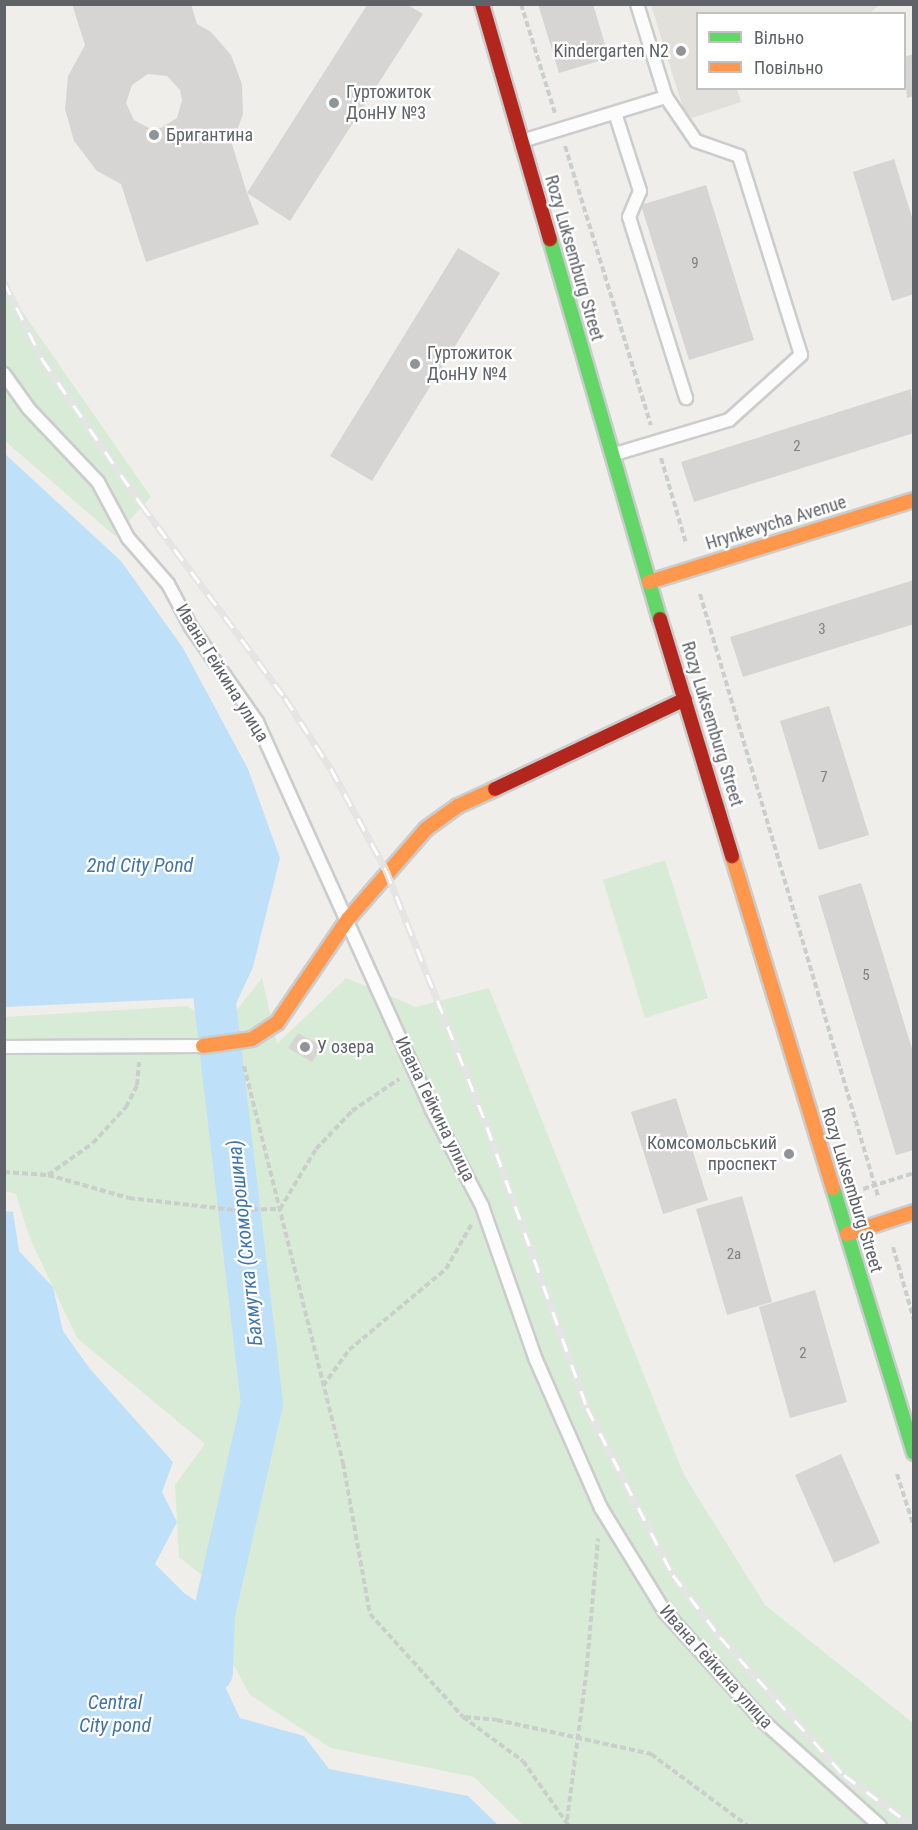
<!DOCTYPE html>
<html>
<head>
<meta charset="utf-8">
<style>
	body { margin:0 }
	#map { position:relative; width:918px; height:1830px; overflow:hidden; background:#efeeea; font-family:"Roboto Condensed",sans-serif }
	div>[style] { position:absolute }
	.education>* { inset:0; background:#e2e0da }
	.green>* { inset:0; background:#d8ebd6 }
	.water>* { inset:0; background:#bfe0f9 }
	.river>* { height:42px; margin:-21px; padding:0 21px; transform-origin:21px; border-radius:21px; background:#bfe0f9 }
	.building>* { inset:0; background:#d6d5d3 }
	.path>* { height:4px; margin-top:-2px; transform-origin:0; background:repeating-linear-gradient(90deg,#cacfcc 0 6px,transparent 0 9px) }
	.roads { filter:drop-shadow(2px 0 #cbcccc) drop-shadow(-2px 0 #cbcccc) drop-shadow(0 2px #cbcccc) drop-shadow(0 -2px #cbcccc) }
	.lane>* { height:12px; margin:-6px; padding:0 6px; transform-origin:6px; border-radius:6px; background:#fdfcfc }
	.fast>* { height:14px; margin:-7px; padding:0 7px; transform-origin:7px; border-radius:7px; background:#63d668 }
	.slow>* { height:14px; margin:-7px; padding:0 7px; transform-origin:7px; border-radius:7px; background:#ff974d }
	.jam>* { height:14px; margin:-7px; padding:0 7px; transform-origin:7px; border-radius:7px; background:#b3261e }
	.rail>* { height:7px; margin-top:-3.5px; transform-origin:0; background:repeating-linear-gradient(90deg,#fff 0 14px,#e4e4e4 0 28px); box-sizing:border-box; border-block:2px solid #e4e4e4 }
	.dots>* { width:16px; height:16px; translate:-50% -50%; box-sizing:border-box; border:3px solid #fff; border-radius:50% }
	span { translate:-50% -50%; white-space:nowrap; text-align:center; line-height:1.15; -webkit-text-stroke:4.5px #fff; paint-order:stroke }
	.number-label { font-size:15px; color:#7e8184 }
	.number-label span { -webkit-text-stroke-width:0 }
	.poi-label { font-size:18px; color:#5f6368 }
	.right { translate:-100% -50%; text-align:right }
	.left { translate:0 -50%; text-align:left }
	.street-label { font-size:18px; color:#5f6368 }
	.water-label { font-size:20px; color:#4174aa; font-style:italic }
	.frame { position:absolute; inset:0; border:6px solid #5f6368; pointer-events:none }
	.legend { position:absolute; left:696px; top:12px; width:210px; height:78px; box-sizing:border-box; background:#fff; border:2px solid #bfc1c3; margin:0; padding:8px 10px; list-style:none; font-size:18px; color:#5f6368 }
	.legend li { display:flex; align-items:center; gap:12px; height:30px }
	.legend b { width:30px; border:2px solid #bfc1c3 }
</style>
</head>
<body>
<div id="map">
	<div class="education">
		<div style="clip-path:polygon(651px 5px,651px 4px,879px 5px,870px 13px,698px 14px,698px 88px,737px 89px,741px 102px,692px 118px,683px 108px)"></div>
	</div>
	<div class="green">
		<div style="clip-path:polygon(4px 276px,10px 294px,151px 497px,115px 536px,5px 441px)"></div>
		<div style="clip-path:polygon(665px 860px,708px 998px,645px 1018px,603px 880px)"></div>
		<div style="clip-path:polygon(262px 978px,277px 1044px,346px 978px,416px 1007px,489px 988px,684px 1475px,765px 1605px,913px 1723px,913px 1825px,523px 1825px,474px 1777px,331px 1748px,250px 1695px,231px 1660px,229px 1597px,179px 1557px,175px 1485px,205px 1444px,77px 1338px,29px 1236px,16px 1194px,5px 1191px,5px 1017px,187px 1006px,222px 1029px)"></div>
	</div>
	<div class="water">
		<div style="clip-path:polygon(4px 453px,121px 561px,183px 648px,248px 769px,280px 858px,253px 967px,229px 1019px,218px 1024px,198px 998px,5px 1007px)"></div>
		<div style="clip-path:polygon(4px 1211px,13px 1212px,19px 1251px,53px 1287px,63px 1331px,90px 1369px,173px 1462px,162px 1492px,177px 1522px,155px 1564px,184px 1593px,222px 1619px,217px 1670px,240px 1718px,304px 1736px,329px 1769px,468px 1796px,498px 1825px,5px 1825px)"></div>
	</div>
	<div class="river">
		<div style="left:211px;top:969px;width:437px;rotate:83.3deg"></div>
		<div style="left:262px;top:1403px;width:216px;rotate:102.8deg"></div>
		<div style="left:214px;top:1614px;width:58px;rotate:92deg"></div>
	</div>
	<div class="building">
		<div style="clip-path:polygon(evenodd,72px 4px,191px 4px,197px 24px,211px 32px,231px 55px,242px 84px,243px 114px,232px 144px,247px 193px,367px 5px,408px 5px,423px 14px,290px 221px,247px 193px,259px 224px,146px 262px,121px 184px,97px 171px,74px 141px,65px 109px,68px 76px,85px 45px,72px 4px,148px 74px,167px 76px,180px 90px,182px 100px,177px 118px,161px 128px,151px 129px,134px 120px,126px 103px,132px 85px,148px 74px)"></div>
		<div style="clip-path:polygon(538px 4px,593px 4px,609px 58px,559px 73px)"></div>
		<div style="clip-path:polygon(914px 54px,914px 96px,907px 98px,904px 57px)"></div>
		<div style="clip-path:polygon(894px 159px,914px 224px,914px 294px,892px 301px,853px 172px)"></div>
		<div style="clip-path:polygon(706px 185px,754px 340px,689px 360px,641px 205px)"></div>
		<div style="clip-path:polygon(458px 248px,500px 273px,372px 481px,330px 456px)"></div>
		<div style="clip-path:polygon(911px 389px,914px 433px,694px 502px,681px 462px)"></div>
		<div style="clip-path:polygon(914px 580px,914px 624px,743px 677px,730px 637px)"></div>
		<div style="clip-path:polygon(829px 706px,869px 835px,819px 850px,780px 721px)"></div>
		<div style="clip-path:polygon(861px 883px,914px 1055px,914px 1150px,896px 1155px,818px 896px)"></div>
		<div style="clip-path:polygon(298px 1033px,322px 1046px,312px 1062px,288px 1048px)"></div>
		<div style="clip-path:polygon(676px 1098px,708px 1200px,663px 1214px,631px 1112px)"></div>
		<div style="clip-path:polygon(742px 1196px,772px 1302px,727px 1315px,696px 1209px)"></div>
		<div style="clip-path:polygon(815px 1290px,847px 1402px,790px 1418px,759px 1307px)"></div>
		<div style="clip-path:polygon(841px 1454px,880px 1543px,834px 1563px,795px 1475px)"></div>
	</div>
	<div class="path">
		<div style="left:521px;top:4px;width:114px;rotate:72.7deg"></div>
		<div style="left:565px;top:146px;width:292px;rotate:72.9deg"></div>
		<div style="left:661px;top:458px;width:89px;rotate:73.6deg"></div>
		<div style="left:700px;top:594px;width:628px;rotate:73.53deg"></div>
		<div style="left:244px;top:1066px;width:409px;rotate:76deg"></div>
		<div style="left:343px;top:1463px;width:153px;rotate:79.9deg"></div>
		<div style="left:370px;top:1614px;width:139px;rotate:47.9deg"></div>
		<div style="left:463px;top:1717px;width:74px;rotate:36.3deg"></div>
		<div style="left:523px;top:1761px;width:80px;rotate:54.7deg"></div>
		<div style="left:4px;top:1172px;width:44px;rotate:3.9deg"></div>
		<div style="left:48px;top:1175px;width:84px;rotate:15.9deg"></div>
		<div style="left:129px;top:1198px;width:106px;rotate:6.5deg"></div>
		<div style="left:234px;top:1210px;width:46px;rotate:-1.2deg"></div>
		<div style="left:280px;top:1209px;width:70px;rotate:-59deg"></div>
		<div style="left:316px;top:1149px;width:52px;rotate:-46.5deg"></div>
		<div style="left:352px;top:1111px;width:57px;rotate:-34.2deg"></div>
		<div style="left:48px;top:1175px;width:55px;rotate:-35.4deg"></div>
		<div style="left:93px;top:1143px;width:49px;rotate:-47.5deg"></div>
		<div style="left:126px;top:1107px;width:25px;rotate:-63deg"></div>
		<div style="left:137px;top:1085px;width:23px;rotate:-85deg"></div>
		<div style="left:863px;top:1189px;width:53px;rotate:-17.4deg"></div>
		<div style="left:893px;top:1247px;width:76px;rotate:74deg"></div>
		<div style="left:323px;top:1386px;width:44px;rotate:-54.2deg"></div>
		<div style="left:349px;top:1350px;width:126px;rotate:-39.9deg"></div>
		<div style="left:446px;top:1269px;width:51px;rotate:-60.4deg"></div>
		<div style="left:897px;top:1474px;width:56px;rotate:72.2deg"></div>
		<div style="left:465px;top:1717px;width:32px;rotate:5deg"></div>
		<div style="left:497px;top:1720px;width:158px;rotate:12.4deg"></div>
		<div style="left:651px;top:1754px;width:121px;rotate:36.6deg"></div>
		<div style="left:567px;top:1820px;width:145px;rotate:-82.5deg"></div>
		<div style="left:586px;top:1676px;width:138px;rotate:-85deg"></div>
	</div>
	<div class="roads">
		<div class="lane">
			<div style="left:637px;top:4px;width:97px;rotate:72.7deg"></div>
			<div style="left:615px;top:113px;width:82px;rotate:72.2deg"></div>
			<div style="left:640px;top:191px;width:28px;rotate:113deg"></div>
			<div style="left:629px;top:217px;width:190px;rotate:72.5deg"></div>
			<div style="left:522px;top:141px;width:151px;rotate:-17deg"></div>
			<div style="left:666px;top:97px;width:53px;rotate:55.7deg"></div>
			<div style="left:696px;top:141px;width:46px;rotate:19.2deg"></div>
			<div style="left:739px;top:156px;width:208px;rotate:72.7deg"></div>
			<div style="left:801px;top:355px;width:97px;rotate:137.9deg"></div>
			<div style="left:729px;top:420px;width:119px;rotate:163.4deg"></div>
			<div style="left:4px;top:374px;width:43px;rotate:54.5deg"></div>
			<div style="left:29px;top:409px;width:100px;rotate:46.6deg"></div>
			<div style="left:98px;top:482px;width:64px;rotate:61.8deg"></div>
			<div style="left:128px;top:538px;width:61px;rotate:49deg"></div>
			<div style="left:168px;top:584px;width:49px;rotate:61.9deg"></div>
			<div style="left:191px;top:627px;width:116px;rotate:55.2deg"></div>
			<div style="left:257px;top:722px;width:423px;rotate:65.7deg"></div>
			<div style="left:431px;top:1108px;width:110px;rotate:62.5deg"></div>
			<div style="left:482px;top:1206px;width:163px;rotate:70.7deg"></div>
			<div style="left:536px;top:1360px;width:162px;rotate:66.3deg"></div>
			<div style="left:601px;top:1508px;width:122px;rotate:58.4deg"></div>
			<div style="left:665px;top:1612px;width:147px;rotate:48deg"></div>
			<div style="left:763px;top:1721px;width:157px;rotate:41.9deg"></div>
			<div style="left:4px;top:1047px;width:197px;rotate:-0.3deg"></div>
		</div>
		<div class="fast">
			<div style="left:550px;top:239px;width:396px;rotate:73.9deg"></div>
			<div style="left:833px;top:1188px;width:277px;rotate:73deg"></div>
		</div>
		<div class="slow">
			<div style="left:649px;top:582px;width:277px;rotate:-17.2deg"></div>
			<div style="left:732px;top:856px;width:347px;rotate:73.1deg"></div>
			<div style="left:203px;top:1046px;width:49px;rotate:-8.1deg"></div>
			<div style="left:252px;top:1039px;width:30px;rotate:-33deg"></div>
			<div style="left:277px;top:1023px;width:126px;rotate:-55.7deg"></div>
			<div style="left:348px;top:919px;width:119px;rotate:-49.1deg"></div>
			<div style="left:426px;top:829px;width:39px;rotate:-36deg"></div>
			<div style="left:458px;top:806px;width:41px;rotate:-24.7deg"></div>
			<div style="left:847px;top:1234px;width:71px;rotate:-18.2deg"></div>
		</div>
		<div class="jam">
			<div style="left:482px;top:4px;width:245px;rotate:73.9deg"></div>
			<div style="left:660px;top:619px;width:248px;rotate:73.1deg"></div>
			<div style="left:495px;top:789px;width:210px;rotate:-25.3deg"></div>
		</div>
	</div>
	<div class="rail">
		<div style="left:4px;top:282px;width:86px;rotate:63.7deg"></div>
		<div style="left:42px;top:359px;width:176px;rotate:55.7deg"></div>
		<div style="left:141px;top:504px;width:242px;rotate:53.4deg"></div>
		<div style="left:285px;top:698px;width:85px;rotate:57.1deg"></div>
		<div style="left:331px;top:769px;width:115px;rotate:61.4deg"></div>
		<div style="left:386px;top:870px;width:276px;rotate:68.5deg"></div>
		<div style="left:487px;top:1127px;width:298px;rotate:70.4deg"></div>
		<div style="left:587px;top:1408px;width:188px;rotate:62.8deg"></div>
		<div style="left:673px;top:1575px;width:78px;rotate:52.8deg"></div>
		<div style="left:720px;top:1637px;width:186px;rotate:48.1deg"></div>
		<div style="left:844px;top:1775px;width:86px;rotate:36.5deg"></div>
	</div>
	<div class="dots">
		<div style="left:681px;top:51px;background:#919496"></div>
		<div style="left:334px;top:103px;background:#919496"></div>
		<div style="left:154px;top:135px;background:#919496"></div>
		<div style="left:415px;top:364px;background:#919496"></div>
		<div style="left:305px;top:1047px;background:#919496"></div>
		<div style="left:789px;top:1154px;background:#919496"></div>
	</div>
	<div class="number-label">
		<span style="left:695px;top:264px">9</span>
		<span style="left:797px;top:447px">2</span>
		<span style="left:822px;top:630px">3</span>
		<span style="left:824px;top:778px">7</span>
		<span style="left:866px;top:976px">5</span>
		<span style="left:734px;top:1255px">2а</span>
		<span style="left:803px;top:1354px">2</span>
	</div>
	<div class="poi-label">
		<span class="right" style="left:669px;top:51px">Kindergarten N2</span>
		<span class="left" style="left:346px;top:103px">Гуртожиток<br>ДонНУ №3</span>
		<span class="left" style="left:166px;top:135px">Бригантина</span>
		<span class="left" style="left:427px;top:364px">Гуртожиток<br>ДонНУ №4</span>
		<span class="left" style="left:317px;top:1047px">У озера</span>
		<span class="right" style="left:777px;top:1154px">Комсомольський<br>проспект</span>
	</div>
	<div class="street-label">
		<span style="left:574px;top:258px;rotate:74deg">Rozy Luksemburg Street</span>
		<span style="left:776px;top:523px;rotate:-17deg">Hrynkevycha Avenue</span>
		<span style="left:222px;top:673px;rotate:58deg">Ивана Гейкина улица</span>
		<span style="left:712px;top:724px;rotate:73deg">Rozy Luksemburg Street</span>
		<span style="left:435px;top:1109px;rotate:64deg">Ивана Гейкина улица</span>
		<span style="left:852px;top:1190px;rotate:73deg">Rozy Luksemburg Street</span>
		<span style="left:716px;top:1667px;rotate:48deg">Ивана Гейкина улица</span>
	</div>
	<div class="water-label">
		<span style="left:140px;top:865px">2nd City Pond</span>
		<span style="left:245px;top:1243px;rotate:-96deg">Бахмутка (Скоморошина)</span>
		<span style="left:115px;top:1714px">Central<br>City pond</span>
	</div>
	<div class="frame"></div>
	<ul class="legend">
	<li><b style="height:8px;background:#63d668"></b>Вільно</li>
	<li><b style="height:8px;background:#ff974d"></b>Повільно</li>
	</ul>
</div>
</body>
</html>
